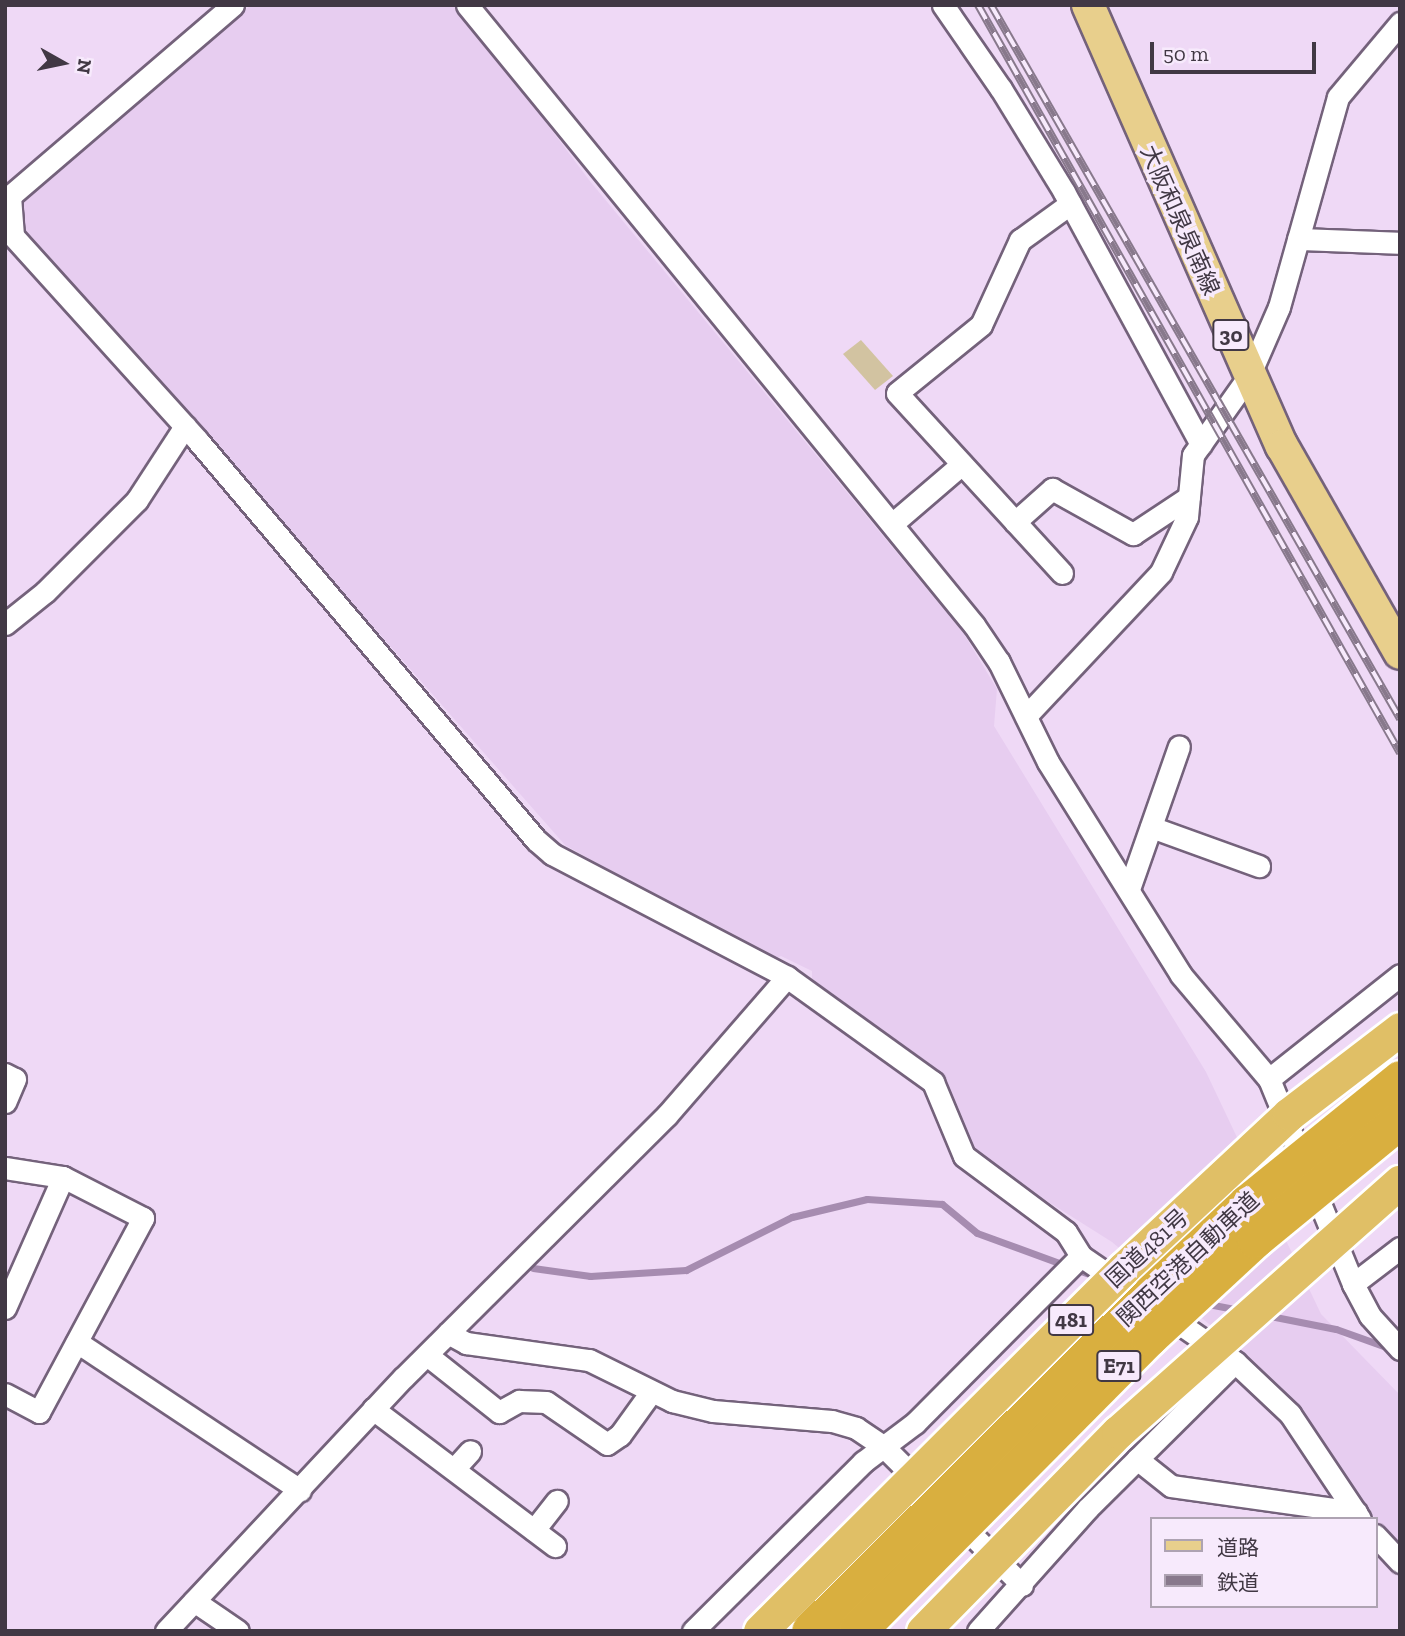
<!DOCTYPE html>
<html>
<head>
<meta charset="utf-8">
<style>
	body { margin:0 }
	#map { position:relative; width:1405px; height:1636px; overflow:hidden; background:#efd9f6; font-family:"Zilla Slab","Noto Sans JP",serif }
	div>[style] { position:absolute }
	.built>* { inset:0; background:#e7cdf0 }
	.green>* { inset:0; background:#d2c3a1 }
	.stream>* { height:7px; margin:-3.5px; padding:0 3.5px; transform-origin:3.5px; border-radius:3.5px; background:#a68cb0 }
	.roads { filter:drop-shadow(2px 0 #74627b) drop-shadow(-2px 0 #74627b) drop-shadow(0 2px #74627b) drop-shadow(0 -2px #74627b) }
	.minor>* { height:21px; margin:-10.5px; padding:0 10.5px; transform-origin:10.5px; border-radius:10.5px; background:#fff }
	.primary>* { height:32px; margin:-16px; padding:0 16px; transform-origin:16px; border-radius:16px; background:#e8cf8c }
	.rail>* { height:8px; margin-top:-4px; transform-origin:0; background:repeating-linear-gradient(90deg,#f7eafc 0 16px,#88798c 0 32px); box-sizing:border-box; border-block:2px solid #88798c }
	.bridges { filter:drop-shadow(2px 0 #fff) drop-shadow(-2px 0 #fff) drop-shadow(0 2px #fff) drop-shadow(0 -2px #fff) }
	.trunk-bridge>* { height:33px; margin:-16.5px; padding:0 16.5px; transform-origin:16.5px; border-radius:16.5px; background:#e0bf66 }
	.motorway-bridge>* { height:37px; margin:-18.5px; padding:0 18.5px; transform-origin:18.5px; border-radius:18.5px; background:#d9af3f }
	span { translate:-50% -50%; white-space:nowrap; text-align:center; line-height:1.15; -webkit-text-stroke:7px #f7eafc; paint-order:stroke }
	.shield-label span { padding:2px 5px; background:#f7eafc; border:2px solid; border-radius:5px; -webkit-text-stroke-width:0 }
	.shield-label { font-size:21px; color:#413844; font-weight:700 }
	.street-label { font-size:23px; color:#413844 }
	.frame { position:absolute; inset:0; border:7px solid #413844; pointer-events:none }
	.legend { position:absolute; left:1150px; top:1517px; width:228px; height:91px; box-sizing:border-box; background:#f7eafc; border:2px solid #aea3b2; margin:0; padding:9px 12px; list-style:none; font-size:21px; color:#413844 }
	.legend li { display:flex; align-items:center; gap:14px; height:35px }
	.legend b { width:35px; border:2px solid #aea3b2 }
	.north { position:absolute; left:28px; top:28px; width:70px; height:70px; -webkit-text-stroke:5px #f7eafc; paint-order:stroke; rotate:99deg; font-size:19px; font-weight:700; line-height:28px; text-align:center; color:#413844 }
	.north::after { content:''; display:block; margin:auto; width:24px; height:32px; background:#413844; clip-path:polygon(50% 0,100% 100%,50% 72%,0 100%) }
	.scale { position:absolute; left:1150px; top:42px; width:166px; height:32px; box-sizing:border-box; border:4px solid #413844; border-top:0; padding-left:9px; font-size:21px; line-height:24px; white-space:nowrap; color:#413844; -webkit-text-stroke:5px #f7eafc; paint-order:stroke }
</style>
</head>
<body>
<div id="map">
	<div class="built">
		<div style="clip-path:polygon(251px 5px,458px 5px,589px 180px,964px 634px,997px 689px,994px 726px,1206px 1072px,1321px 1314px,1400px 1395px,1400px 1545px,1366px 1508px,1301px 1412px,1242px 1352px,1112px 1242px,971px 1153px,944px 1077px,812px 984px,812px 971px,781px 956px,771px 961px,565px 845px,26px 232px,22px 200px)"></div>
	</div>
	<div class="green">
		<div style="clip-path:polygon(861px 340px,893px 376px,875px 390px,843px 354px)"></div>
	</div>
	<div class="stream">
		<div style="left:533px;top:1268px;width:58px;rotate:8deg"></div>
		<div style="left:590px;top:1276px;width:96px;rotate:-3.6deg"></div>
		<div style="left:686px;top:1270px;width:119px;rotate:-26.6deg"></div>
		<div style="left:792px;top:1217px;width:77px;rotate:-13.5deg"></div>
		<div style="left:867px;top:1199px;width:75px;rotate:3.8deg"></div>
		<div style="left:942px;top:1204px;width:45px;rotate:39.6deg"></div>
		<div style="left:977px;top:1233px;width:128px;rotate:20.1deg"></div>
		<div style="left:1203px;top:1303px;width:37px;rotate:11deg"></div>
		<div style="left:1265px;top:1315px;width:72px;rotate:11.2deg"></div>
		<div style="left:1336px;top:1329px;width:59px;rotate:19.7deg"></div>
	</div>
	<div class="roads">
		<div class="minor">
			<div style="left:233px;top:5px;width:294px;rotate:139.4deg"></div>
			<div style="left:10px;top:196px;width:40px;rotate:85.7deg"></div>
			<div style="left:13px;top:236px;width:276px;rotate:47.9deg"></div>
			<div style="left:198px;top:441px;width:523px;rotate:49.73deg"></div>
			<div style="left:536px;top:840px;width:21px;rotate:41deg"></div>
			<div style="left:552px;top:854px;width:265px;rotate:27.6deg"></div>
			<div style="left:787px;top:977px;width:180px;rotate:35.7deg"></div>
			<div style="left:933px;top:1082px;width:80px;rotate:67.3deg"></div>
			<div style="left:964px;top:1156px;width:127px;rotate:36.7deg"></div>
			<div style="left:1066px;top:1232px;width:28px;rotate:58deg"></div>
			<div style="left:1081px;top:1256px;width:187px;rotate:34.5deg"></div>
			<div style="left:1235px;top:1362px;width:76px;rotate:43.4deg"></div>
			<div style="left:1290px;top:1414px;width:126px;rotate:56.3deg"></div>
			<div style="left:467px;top:5px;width:801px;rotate:50.73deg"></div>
			<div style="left:974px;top:625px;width:45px;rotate:56deg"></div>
			<div style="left:999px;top:662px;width:111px;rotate:63.9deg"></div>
			<div style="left:1048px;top:762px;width:251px;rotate:58deg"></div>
			<div style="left:1181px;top:975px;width:136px;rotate:49.8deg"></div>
			<div style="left:1269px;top:1079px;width:222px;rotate:67.7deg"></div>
			<div style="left:1353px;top:1284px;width:36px;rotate:62deg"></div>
			<div style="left:1370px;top:1316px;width:45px;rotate:47.7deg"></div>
			<div style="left:943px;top:5px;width:102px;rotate:55.4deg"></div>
			<div style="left:1001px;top:89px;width:121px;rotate:58.5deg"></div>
			<div style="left:1064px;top:192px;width:287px;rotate:61.5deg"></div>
			<div style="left:1298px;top:239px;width:102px;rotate:2.2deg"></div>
			<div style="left:1015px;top:522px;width:50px;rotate:-41.7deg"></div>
			<div style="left:1052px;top:489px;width:93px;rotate:29.1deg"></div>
			<div style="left:1133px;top:534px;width:67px;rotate:-33.5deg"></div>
			<div style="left:892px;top:524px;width:92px;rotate:-40.6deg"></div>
			<div style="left:1062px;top:573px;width:244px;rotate:-132.5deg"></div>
			<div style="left:897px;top:393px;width:108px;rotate:-39deg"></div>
			<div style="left:981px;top:325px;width:94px;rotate:-65.4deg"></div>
			<div style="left:1020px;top:240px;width:62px;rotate:-35.8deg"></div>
			<div style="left:5px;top:624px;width:51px;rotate:-38.7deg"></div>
			<div style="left:45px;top:592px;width:130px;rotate:-45deg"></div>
			<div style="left:137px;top:500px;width:88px;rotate:-57deg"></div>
			<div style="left:1026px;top:716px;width:197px;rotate:-46.8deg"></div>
			<div style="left:1161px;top:572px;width:61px;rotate:-64.7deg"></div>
			<div style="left:1187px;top:517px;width:62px;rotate:-84.5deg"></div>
			<div style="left:1193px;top:455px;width:97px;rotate:-54.7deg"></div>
			<div style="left:1249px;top:376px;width:75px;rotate:-66.5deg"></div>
			<div style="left:1279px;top:307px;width:218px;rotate:-74.3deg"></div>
			<div style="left:1338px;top:97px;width:97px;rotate:-50deg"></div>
			<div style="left:1151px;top:827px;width:115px;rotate:19.9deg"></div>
			<div style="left:1129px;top:889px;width:151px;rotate:-70.7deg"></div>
			<div style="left:5px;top:1074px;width:11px;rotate:27deg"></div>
			<div style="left:15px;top:1079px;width:25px;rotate:113deg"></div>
			<div style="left:1269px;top:1079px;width:167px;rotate:-38.4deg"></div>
			<div style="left:5px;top:1168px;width:59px;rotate:8.8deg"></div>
			<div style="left:63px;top:1177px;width:90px;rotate:27.1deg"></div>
			<div style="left:143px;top:1218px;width:220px;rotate:118.2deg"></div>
			<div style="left:39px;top:1412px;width:38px;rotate:-152deg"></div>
			<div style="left:1353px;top:1284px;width:59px;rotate:-37.5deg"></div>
			<div style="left:5px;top:1308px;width:143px;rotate:-66.1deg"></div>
			<div style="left:448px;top:1333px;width:21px;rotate:29deg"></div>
			<div style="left:466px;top:1343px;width:124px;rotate:7.9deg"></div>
			<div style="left:589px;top:1360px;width:93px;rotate:26.3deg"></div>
			<div style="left:672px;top:1401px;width:42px;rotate:13.7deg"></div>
			<div style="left:713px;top:1411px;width:119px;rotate:4.8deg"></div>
			<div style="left:832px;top:1421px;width:25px;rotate:16deg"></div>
			<div style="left:856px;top:1428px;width:34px;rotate:34deg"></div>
			<div style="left:884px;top:1447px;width:54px;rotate:45deg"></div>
			<div style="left:77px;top:1342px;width:268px;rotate:33.6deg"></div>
			<div style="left:427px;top:1355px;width:92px;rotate:38.4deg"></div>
			<div style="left:499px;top:1412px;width:23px;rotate:-29deg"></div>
			<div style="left:519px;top:1401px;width:27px;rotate:2deg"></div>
			<div style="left:546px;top:1402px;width:74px;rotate:34.5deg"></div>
			<div style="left:607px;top:1444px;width:16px;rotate:-35deg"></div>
			<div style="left:620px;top:1435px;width:53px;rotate:-54.2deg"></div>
			<div style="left:373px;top:1409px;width:228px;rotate:37deg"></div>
			<div style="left:1137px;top:1459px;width:43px;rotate:38.5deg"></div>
			<div style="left:1171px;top:1486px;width:187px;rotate:8deg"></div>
			<div style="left:454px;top:1469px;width:24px;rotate:-48deg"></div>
			<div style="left:957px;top:1520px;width:92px;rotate:45deg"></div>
			<div style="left:534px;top:1530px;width:37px;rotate:-52deg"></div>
			<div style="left:1375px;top:1535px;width:37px;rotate:47deg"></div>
			<div style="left:194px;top:1601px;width:53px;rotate:34.3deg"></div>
			<div style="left:166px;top:1631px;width:348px;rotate:-46.9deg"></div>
			<div style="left:404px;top:1377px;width:371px;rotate:-44.9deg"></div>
			<div style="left:667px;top:1115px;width:183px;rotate:-49deg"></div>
			<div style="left:693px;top:1631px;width:240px;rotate:-44.8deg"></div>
			<div style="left:863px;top:1462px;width:65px;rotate:-36.9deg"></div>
			<div style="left:915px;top:1423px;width:235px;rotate:-45.2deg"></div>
			<div style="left:978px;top:1631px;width:165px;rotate:-48.2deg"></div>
			<div style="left:1088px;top:1508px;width:207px;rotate:-44.8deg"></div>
		</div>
		<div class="primary">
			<div style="left:1088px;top:5px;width:482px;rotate:66.3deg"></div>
			<div style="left:1282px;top:446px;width:238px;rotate:60.3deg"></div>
		</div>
	</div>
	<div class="rail">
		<div style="left:978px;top:5px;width:859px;rotate:60.57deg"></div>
		<div style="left:991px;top:5px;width:823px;rotate:60.19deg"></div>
	</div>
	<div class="bridges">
		<div class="trunk-bridge">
			<div style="left:760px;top:1631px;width:514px;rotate:-44.92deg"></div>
			<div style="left:1124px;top:1268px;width:226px;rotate:-43deg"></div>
			<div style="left:1289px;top:1114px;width:140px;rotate:-37.4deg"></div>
			<div style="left:923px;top:1631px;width:279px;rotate:-45.6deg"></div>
			<div style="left:1118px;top:1432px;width:377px;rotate:-41.6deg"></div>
		</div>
		<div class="motorway-bridge">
			<div style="left:810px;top:1631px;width:482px;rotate:-44.7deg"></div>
			<div style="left:1152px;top:1292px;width:130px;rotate:-43.1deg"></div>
			<div style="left:1247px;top:1203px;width:197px;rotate:-39deg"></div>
			<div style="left:857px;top:1631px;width:414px;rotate:-45.2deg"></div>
			<div style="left:1149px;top:1337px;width:144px;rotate:-42.8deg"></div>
			<div style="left:1255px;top:1239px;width:188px;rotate:-39.4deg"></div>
		</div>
	</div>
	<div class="shield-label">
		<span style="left:1231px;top:335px">30</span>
		<span style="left:1071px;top:1320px">481</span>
		<span style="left:1119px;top:1366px">E71</span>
	</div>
	<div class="street-label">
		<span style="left:1180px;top:220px;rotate:66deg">大阪和泉泉南線</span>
		<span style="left:1147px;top:1248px;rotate:-43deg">国道481号</span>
		<span style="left:1188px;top:1259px;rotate:-43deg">関西空港自動車道</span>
	</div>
	<div class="frame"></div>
	<ul class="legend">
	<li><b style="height:9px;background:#e8cf8c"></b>道路</li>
	<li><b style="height:9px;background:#88798c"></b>鉄道</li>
	</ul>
	<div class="north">N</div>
	<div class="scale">50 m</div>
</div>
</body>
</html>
